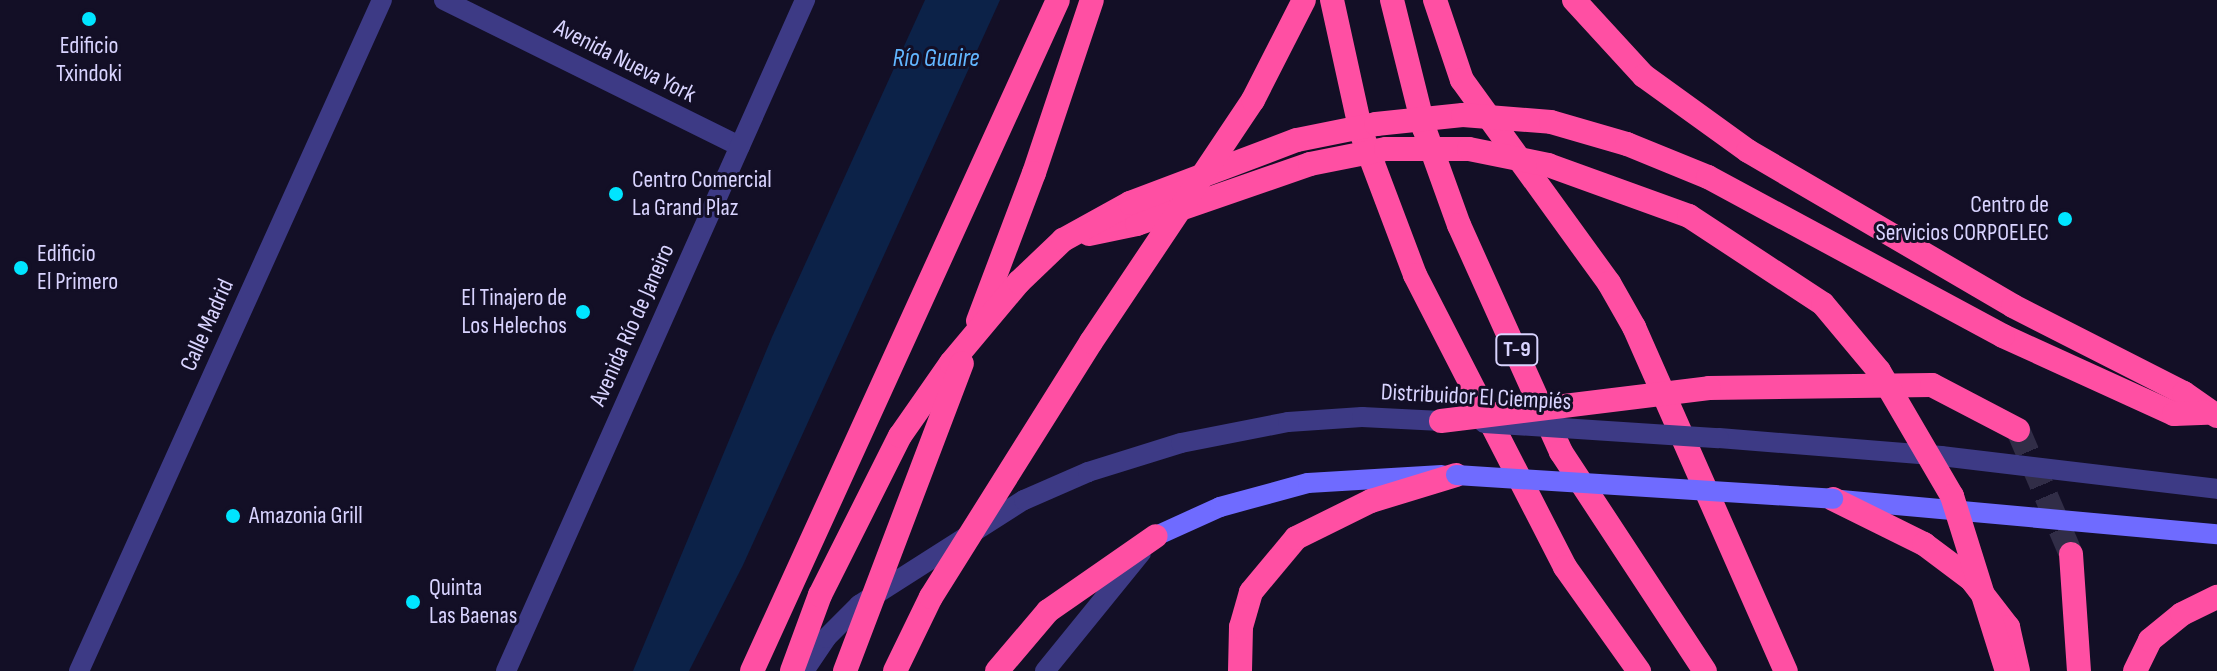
<!DOCTYPE html>
<html>
<head>
<meta charset="utf-8">
<style>
	body { margin:0 }
	#map { position:relative; width:2217px; height:671px; overflow:hidden; background:#130f26; font-family:"Sofia Sans Condensed",sans-serif }
	div>[style] { position:absolute }
	.water>* { inset:0; background:#0c2248 }
	.motorway-tunnel>* { height:24px; margin-top:-12px; transform-origin:0; background:repeating-linear-gradient(90deg,#312d47 0 24px,transparent 0 36px) }
	.minor>* { height:20px; margin:-10px; padding:0 10px; transform-origin:10px; border-radius:10px; background:#3d3a85 }
	.tertiary>* { height:20px; margin:-10px; padding:0 10px; transform-origin:10px; border-radius:10px; background:#3d3a85 }
	.secondary>* { height:20px; margin:-10px; padding:0 10px; transform-origin:10px; border-radius:10px; background:#6f6bff }
	.motorway>* { height:24px; margin:-12px; padding:0 12px; transform-origin:12px; border-radius:12px; background:#ff4fa3 }
	.tertiary-bridge>* { height:20px; margin:-10px; padding:0 10px; transform-origin:10px; border-radius:10px; background:#3d3a85 }
	.secondary-bridge>* { height:20px; margin:-10px; padding:0 10px; transform-origin:10px; border-radius:10px; background:#6f6bff }
	.motorway-bridge>* { height:24px; margin:-12px; padding:0 12px; transform-origin:12px; border-radius:12px; background:#ff4fa3 }
	.dots>* { width:22px; height:22px; translate:-50% -50%; box-sizing:border-box; border:4px solid #130f26; border-radius:50% }
	span { translate:-50% -50%; white-space:nowrap; text-align:center; line-height:1.15; -webkit-text-stroke:6px #130f26; paint-order:stroke }
	.shield-label span { padding:2px 6px; background:#130f26; border:2px solid; border-radius:6px; -webkit-text-stroke-width:0 }
	.shield-label { font-size:22px; color:#d9d4ff; font-weight:700 }
	.poi-label { font-size:24px; color:#d9d4ff }
	.left { translate:0 -50%; text-align:left }
	.right { translate:-100% -50%; text-align:right }
	.street-label { font-size:24px; color:#d9d4ff }
	.water-label { font-size:26px; color:#62b6ff; font-style:italic }
</style>
</head>
<body>
<div id="map">
	<div class="water">
		<div style="clip-path:polygon(925px 0,1000px 0,743px 565px,689px 671px,633px 671px,772px 337px)"></div>
	</div>
	<div class="motorway-tunnel">
		<div style="left:2018px;top:430px;width:135px;rotate:66.9deg"></div>
	</div>
	<div class="minor">
		<div style="left:444px;top:0;width:330px;rotate:26.3deg"></div>
		<div style="left:79px;top:671px;width:736px;rotate:-65.7deg"></div>
	</div>
	<div class="tertiary">
		<div style="left:1719px;top:438px;width:223px;rotate:4.6deg"></div>
		<div style="left:1941px;top:456px;width:278px;rotate:6.8deg"></div>
		<div style="left:506px;top:671px;width:735px;rotate:-65.98deg"></div>
		<div style="left:804px;top:671px;width:40px;rotate:-56deg"></div>
		<div style="left:826px;top:638px;width:47px;rotate:-45deg"></div>
		<div style="left:859px;top:605px;width:196px;rotate:-32.5deg"></div>
		<div style="left:1024px;top:500px;width:70px;rotate:-23.6deg"></div>
		<div style="left:1088px;top:472px;width:97px;rotate:-17.3deg"></div>
		<div style="left:1181px;top:443px;width:109px;rotate:-11.1deg"></div>
		<div style="left:1288px;top:422px;width:74px;rotate:-3.9deg"></div>
		<div style="left:1362px;top:417px;width:79px;rotate:2.9deg"></div>
		<div style="left:1045px;top:671px;width:152px;rotate:-50.9deg"></div>
	</div>
	<div class="secondary">
		<div style="left:1841px;top:500px;width:378px;rotate:5.2deg"></div>
		<div style="left:1156px;top:536px;width:70px;rotate:-24.4deg"></div>
		<div style="left:1220px;top:507px;width:91px;rotate:-15.3deg"></div>
		<div style="left:1308px;top:483px;width:134px;rotate:-3.4deg"></div>
	</div>
	<div class="motorway">
		<div style="left:1332px;top:0;width:135px;rotate:77.6deg"></div>
		<div style="left:1361px;top:132px;width:153px;rotate:69.3deg"></div>
		<div style="left:1415px;top:275px;width:328px;rotate:62.8deg"></div>
		<div style="left:1565px;top:567px;width:128px;rotate:54.6deg"></div>
		<div style="left:1392px;top:0;width:132px;rotate:76deg"></div>
		<div style="left:1424px;top:128px;width:103px;rotate:70.2deg"></div>
		<div style="left:1459px;top:225px;width:249px;rotate:65.8deg"></div>
		<div style="left:1561px;top:452px;width:262px;rotate:56.7deg"></div>
		<div style="left:1435px;top:0;width:84px;rotate:71.4deg"></div>
		<div style="left:1462px;top:80px;width:251px;rotate:54.1deg"></div>
		<div style="left:1609px;top:283px;width:51px;rotate:60.4deg"></div>
		<div style="left:1634px;top:327px;width:376px;rotate:66.2deg"></div>
		<div style="left:1574px;top:0;width:103px;rotate:47.4deg"></div>
		<div style="left:1644px;top:76px;width:128px;rotate:35.8deg"></div>
		<div style="left:1748px;top:151px;width:307px;rotate:30.3deg"></div>
		<div style="left:2013px;top:306px;width:192px;rotate:27deg"></div>
		<div style="left:2184px;top:393px;width:40px;rotate:34.9deg"></div>
		<div style="left:1034px;top:173px;width:182px;rotate:-71.5deg"></div>
		<div style="left:2003px;top:336px;width:188px;rotate:24.5deg"></div>
		<div style="left:2174px;top:414px;width:33px;rotate:-2deg"></div>
		<div style="left:1709px;top:388px;width:223px;rotate:-0.8deg"></div>
		<div style="left:1932px;top:385px;width:97px;rotate:27.6deg"></div>
		<div style="left:1833px;top:499px;width:102px;rotate:26.3deg"></div>
		<div style="left:1924px;top:544px;width:59px;rotate:36.7deg"></div>
		<div style="left:1971px;top:579px;width:61px;rotate:52.4deg"></div>
		<div style="left:2008px;top:627px;width:45px;rotate:77.2deg"></div>
		<div style="left:2071px;top:554px;width:117px;rotate:86.1deg"></div>
		<div style="left:752px;top:671px;width:737px;rotate:-65.49deg"></div>
		<div style="left:792px;top:671px;width:81px;rotate:-69.8deg"></div>
		<div style="left:997px;top:671px;width:79px;rotate:-49.6deg"></div>
		<div style="left:1048px;top:611px;width:131px;rotate:-34.8deg"></div>
		<div style="left:1240px;top:671px;width:44px;rotate:-88.7deg"></div>
		<div style="left:1241px;top:627px;width:36px;rotate:-74deg"></div>
		<div style="left:1251px;top:592px;width:70px;rotate:-50.2deg"></div>
		<div style="left:1296px;top:538px;width:84px;rotate:-26.3deg"></div>
		<div style="left:1371px;top:501px;width:89px;rotate:-17deg"></div>
		<div style="left:2135px;top:671px;width:34px;rotate:-64deg"></div>
		<div style="left:2150px;top:640px;width:41px;rotate:-39.1deg"></div>
		<div style="left:2182px;top:614px;width:39px;rotate:-26deg"></div>
	</div>
	<div class="tertiary-bridge">
		<div style="left:1484px;top:423px;width:235px;rotate:3.7deg"></div>
	</div>
	<div class="secondary-bridge">
		<div style="left:1456px;top:475px;width:378px;rotate:3.6deg"></div>
	</div>
	<div class="motorway-bridge">
		<div style="left:1089px;top:234px;width:49px;rotate:-11.8deg"></div>
		<div style="left:1137px;top:224px;width:183px;rotate:-19.1deg"></div>
		<div style="left:1310px;top:164px;width:77px;rotate:-11.2deg"></div>
		<div style="left:1386px;top:149px;width:83px"></div>
		<div style="left:1469px;top:149px;width:81px;rotate:11.4deg"></div>
		<div style="left:1548px;top:165px;width:150px;rotate:19.9deg"></div>
		<div style="left:1689px;top:216px;width:160px;rotate:33.3deg"></div>
		<div style="left:1823px;top:304px;width:87px;rotate:50.1deg"></div>
		<div style="left:1879px;top:371px;width:145px;rotate:59.7deg"></div>
		<div style="left:1952px;top:496px;width:183px;rotate:72.6deg"></div>
		<div style="left:978px;top:321px;width:158px;rotate:-69.3deg"></div>
		<div style="left:1441px;top:421px;width:270px;rotate:-7deg"></div>
		<div style="left:820px;top:595px;width:178px;rotate:-63.3deg"></div>
		<div style="left:900px;top:436px;width:89px;rotate:-55.1deg"></div>
		<div style="left:951px;top:363px;width:106px;rotate:-50deg"></div>
		<div style="left:1019px;top:282px;width:61px;rotate:-43.7deg"></div>
		<div style="left:1063px;top:240px;width:77px;rotate:-28.9deg"></div>
		<div style="left:1130px;top:203px;width:178px;rotate:-20.7deg"></div>
		<div style="left:1297px;top:140px;width:81px;rotate:-11.4deg"></div>
		<div style="left:1376px;top:124px;width:87px;rotate:-5.9deg"></div>
		<div style="left:1463px;top:115px;width:88px;rotate:4.5deg"></div>
		<div style="left:1551px;top:122px;width:79px;rotate:16.1deg"></div>
		<div style="left:1627px;top:144px;width:87px;rotate:22.2deg"></div>
		<div style="left:1708px;top:177px;width:335px;rotate:28.3deg"></div>
		<div style="left:845px;top:671px;width:329px;rotate:-69.2deg"></div>
		<div style="left:895px;top:671px;width:82px;rotate:-64.1deg"></div>
		<div style="left:931px;top:597px;width:301px;rotate:-57.9deg"></div>
		<div style="left:1091px;top:342px;width:291px;rotate:-56.2deg"></div>
		<div style="left:1253px;top:100px;width:112px;rotate:-63deg"></div>
	</div>
	<div class="dots">
		<div style="left:89px;top:19px;background:#00e5ff"></div>
		<div style="left:616px;top:194px;background:#00e5ff"></div>
		<div style="left:2065px;top:219px;background:#00e5ff"></div>
		<div style="left:21px;top:268px;background:#00e5ff"></div>
		<div style="left:583px;top:312px;background:#00e5ff"></div>
		<div style="left:233px;top:516px;background:#00e5ff"></div>
		<div style="left:413px;top:602px;background:#00e5ff"></div>
	</div>
	<div class="shield-label">
		<span style="left:1517px;top:350px">T-9</span>
	</div>
	<div class="poi-label">
		<span style="left:89px;top:60px">Edificio<br>Txindoki</span>
		<span class="left" style="left:632px;top:194px">Centro Comercial<br>La Grand Plaz</span>
		<span class="right" style="left:2049px;top:219px">Centro de<br>Servicios CORPOELEC</span>
		<span class="left" style="left:37px;top:268px">Edificio<br>El Primero</span>
		<span class="right" style="left:567px;top:312px">El Tinajero de<br>Los Helechos</span>
		<span class="left" style="left:249px;top:516px">Amazonia Grill</span>
		<span class="left" style="left:429px;top:602px">Quinta<br>Las Baenas</span>
	</div>
	<div class="street-label">
		<span style="left:625px;top:61px;rotate:27deg">Avenida Nueva York</span>
		<span style="left:207px;top:325px;rotate:-66deg">Calle Madrid</span>
		<span style="left:632px;top:325px;rotate:-66deg">Avenida Río de Janeiro</span>
		<span style="left:1476px;top:397px;rotate:3deg">Distribuidor El Ciempiés</span>
	</div>
	<div class="water-label">
		<span style="left:936px;top:59px">Río Guaire</span>
	</div>
</div>
</body>
</html>
